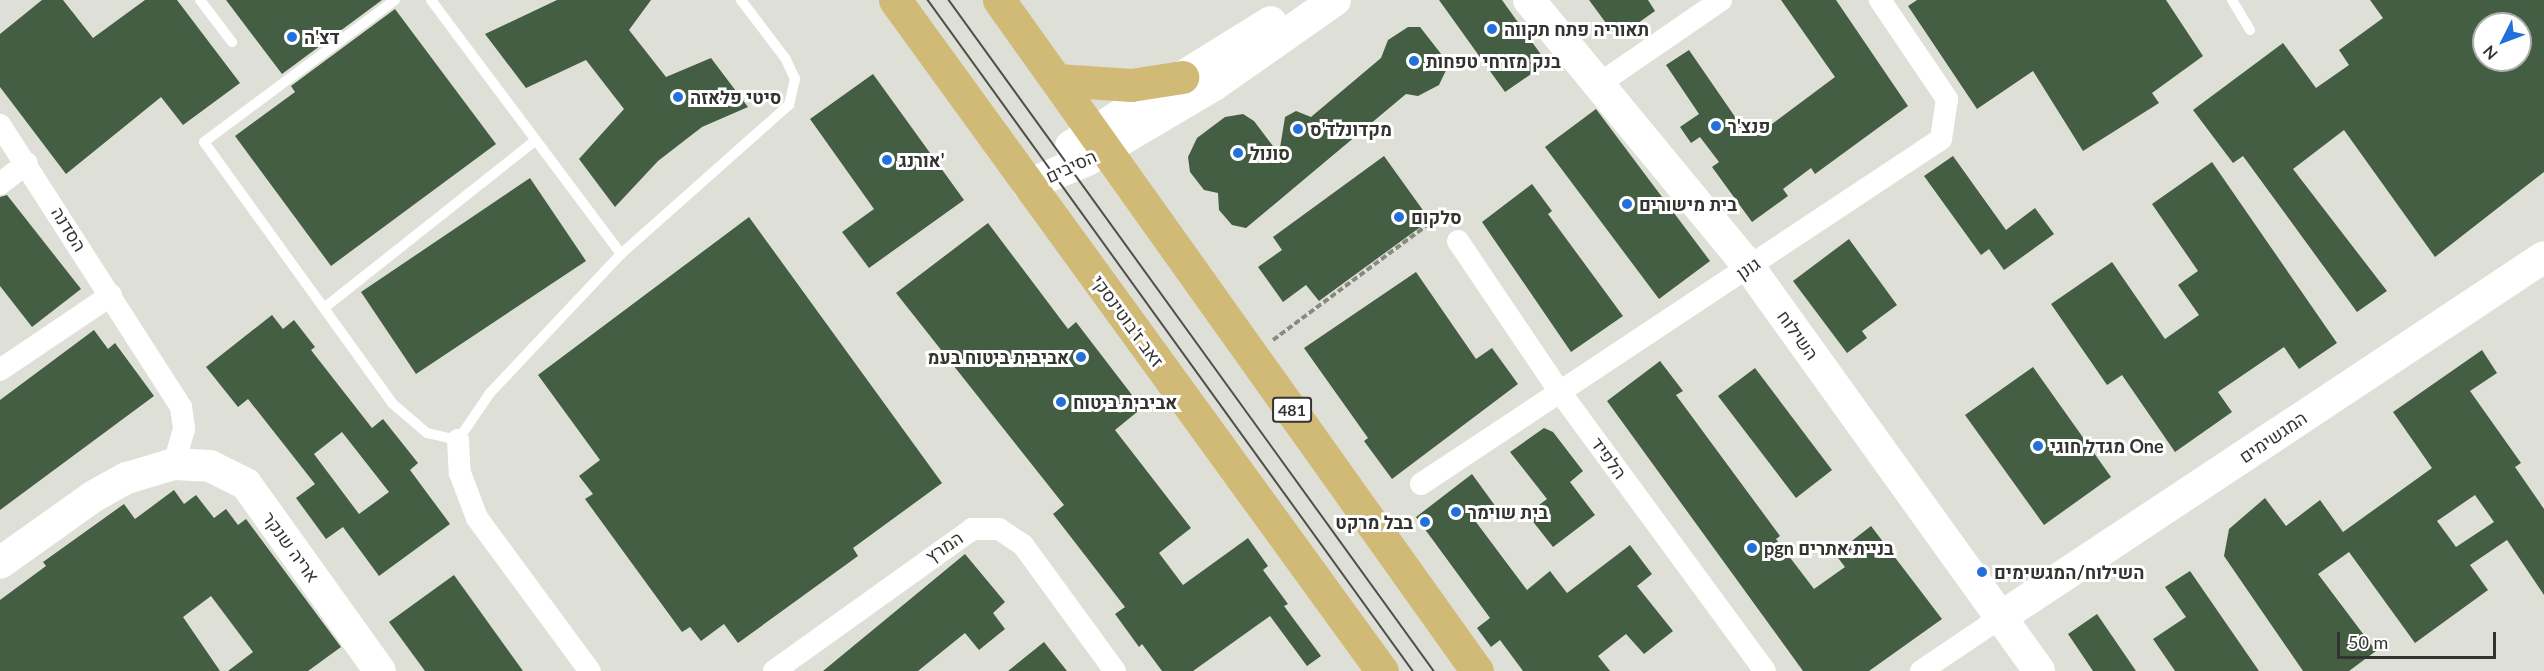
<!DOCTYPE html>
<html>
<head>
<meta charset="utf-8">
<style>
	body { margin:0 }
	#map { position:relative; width:2544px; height:671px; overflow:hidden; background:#dee0d7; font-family:Lato,Heebo,sans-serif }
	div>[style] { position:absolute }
	.building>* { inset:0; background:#435e42 }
	.path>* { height:4px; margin-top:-2px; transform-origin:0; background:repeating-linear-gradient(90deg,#888983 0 6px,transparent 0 9px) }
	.lane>* { height:10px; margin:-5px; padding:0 5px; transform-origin:5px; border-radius:5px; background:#fff }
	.street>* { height:22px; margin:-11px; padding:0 11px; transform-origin:11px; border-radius:11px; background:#fff }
	.secondary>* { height:32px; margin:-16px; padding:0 16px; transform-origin:16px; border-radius:16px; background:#fff }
	.primary>* { height:33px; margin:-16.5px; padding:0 16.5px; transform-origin:16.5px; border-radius:16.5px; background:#d1b976 }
	.tram>* { height:1.5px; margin:-0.75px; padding:0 0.75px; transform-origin:0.75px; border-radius:0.75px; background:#4e4f4b }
	.dots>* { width:16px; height:16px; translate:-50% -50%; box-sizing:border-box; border:3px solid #fff; border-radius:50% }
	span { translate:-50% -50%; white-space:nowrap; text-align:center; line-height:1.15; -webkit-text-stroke:6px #fff; paint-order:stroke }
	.shield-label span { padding:2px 4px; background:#fff; border:2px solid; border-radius:4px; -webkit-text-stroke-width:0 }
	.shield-label { font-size:16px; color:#333330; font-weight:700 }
	.poi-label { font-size:18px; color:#333330; font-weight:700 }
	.left { translate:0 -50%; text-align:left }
	.right { translate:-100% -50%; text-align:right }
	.street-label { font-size:18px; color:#333330 }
	.north { position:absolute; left:2472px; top:12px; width:60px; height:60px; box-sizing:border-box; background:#fff; border:2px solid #adadac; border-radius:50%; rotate:228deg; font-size:16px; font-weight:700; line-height:24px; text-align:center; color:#333330 }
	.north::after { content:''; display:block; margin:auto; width:21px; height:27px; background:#2370db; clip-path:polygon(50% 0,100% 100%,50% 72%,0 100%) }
	.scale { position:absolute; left:2337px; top:632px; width:159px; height:27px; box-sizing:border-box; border:3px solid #333330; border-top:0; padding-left:8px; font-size:18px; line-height:21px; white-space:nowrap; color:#333330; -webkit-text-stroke:4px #fff; paint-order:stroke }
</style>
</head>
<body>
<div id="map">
	<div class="building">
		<div style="clip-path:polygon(42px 0,63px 0,93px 38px,145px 0,177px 0,240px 83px,183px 125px,161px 97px,66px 174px,0 87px,0 34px)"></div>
		<div style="clip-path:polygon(226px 0,382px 0,282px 74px)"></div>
		<div style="clip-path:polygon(557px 0,651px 0,629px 30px,666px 77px,711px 58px,748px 107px,702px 127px,658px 161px,615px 207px,579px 159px,624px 109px,586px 60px,526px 88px,485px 34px)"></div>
		<div style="clip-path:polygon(1439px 0,1502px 0,1547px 63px,1505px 92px)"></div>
		<div style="clip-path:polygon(1589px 0,1648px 0,1655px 11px,1617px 38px)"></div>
		<div style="clip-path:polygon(1781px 0,1836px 0,1908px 106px,1815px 174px,1811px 168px,1783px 189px,1788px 196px,1752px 222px,1712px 167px,1719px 162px,1700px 137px,1691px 143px,1680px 127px,1699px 114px,1666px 65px,1689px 50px,1742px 127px,1746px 124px,1756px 136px,1835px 77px)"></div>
		<div style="clip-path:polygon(1917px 0,2166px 0,2203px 56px,2152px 93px,2159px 103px,2083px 151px,2033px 71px,1977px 109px,1908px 6px)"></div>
		<div style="clip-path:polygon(evenodd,2370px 0,2544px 0,2544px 172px,2435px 257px,2344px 130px,2293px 169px,2387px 291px,2357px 312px,2243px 156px,2233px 163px,2193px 110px,2283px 43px,2316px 88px,2349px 65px,2339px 50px,2383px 18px,2370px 0,2484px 24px,2520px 24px,2520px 60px,2484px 60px,2484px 24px)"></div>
		<div style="clip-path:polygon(395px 9px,496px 144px,331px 266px,235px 136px,295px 92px,291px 86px)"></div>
		<div style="clip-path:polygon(1408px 27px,1420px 27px,1449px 64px,1439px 85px,1418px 96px,1406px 94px,1246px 228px,1232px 225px,1219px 210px,1218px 193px,1204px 190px,1190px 172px,1188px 157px,1197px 138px,1225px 117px,1243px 114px,1254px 121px,1279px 154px,1285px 117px,1296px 111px,1311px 117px,1381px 58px,1388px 40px)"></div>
		<div style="clip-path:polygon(873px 74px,964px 200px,869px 268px,842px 232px,874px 209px,810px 119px)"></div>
		<div style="clip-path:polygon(1596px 109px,1710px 261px,1659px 299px,1545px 147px)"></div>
		<div style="clip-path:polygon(1384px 156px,1430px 220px,1319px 301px,1306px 285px,1283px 302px,1258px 267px,1282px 250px,1273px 237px)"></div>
		<div style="clip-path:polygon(1953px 156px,2006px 230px,2035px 208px,2054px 234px,2004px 270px,1989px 249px,1981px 255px,1924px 176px)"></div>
		<div style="clip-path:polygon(2212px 162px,2337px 343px,2299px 369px,2284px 347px,2218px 392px,2232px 412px,2175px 452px,2122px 375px,2107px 385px,2051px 304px,2112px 262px,2165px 339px,2199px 315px,2178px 285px,2198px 271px,2152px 204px)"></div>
		<div style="clip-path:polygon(530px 178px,586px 261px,416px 374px,361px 292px)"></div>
		<div style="clip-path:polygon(1532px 184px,1552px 211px,1548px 214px,1623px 316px,1571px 352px,1482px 222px)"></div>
		<div style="clip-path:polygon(7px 195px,81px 289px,32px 327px,0 286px,0 197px)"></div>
		<div style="clip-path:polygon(749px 217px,942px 483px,853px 548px,858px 556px,738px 643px,724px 624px,701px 641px,690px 627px,682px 632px,585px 499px,593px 494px,579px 476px,600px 460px,538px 375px)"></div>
		<div style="clip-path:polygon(988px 223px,1068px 329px,1076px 322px,1142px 408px,1115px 430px,1191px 528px,1159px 553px,1183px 585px,1248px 538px,1268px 566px,1263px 570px,1288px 604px,1284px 606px,1321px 656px,1307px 666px,1270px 616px,1193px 671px,1162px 671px,1142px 644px,1139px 647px,1115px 614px,1125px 607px,1053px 514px,1064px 505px,896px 293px)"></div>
		<div style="clip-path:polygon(1849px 239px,1897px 305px,1862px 331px,1867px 338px,1847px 353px,1793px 281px)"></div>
		<div style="clip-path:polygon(1416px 272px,1476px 359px,1492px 348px,1518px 384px,1392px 479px,1364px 441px,1368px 438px,1304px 348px)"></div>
		<div style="clip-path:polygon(evenodd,272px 315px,283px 329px,294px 320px,315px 347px,311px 350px,372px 428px,383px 419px,418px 463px,410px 470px,450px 524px,379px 576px,343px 527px,326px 539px,296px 498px,315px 484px,248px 399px,238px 407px,206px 367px,272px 315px,342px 432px,389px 492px,359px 514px,314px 454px,342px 432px)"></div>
		<div style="clip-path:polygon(94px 330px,108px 349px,115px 343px,154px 396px,0 510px,0 400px)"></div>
		<div style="clip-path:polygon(evenodd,2482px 350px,2497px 373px,2470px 391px,2521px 463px,2515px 467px,2544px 509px,2544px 595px,2507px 540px,2470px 565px,2488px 590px,2415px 643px,2349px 552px,2318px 574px,2376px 651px,2349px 671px,2303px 671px,2224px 556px,2229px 529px,2265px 498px,2286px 526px,2320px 500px,2343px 532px,2432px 468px,2393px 412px,2482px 350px,2475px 495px,2494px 522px,2456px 547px,2437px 521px,2475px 495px)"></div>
		<div style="clip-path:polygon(1660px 361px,1683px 391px,1676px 395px,1780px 536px,1776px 539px,1814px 589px,1845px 567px,1835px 554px,1871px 526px,1942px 619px,1869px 671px,1803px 671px,1607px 401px)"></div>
		<div style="clip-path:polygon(2033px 367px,2111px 477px,2044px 525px,1965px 415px)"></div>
		<div style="clip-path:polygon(1755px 368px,1832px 470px,1796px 498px,1718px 396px)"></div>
		<div style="clip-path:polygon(1544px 428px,1553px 432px,1583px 471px,1570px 482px,1595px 515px,1553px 547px,1527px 514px,1547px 499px,1510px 452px)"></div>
		<div style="clip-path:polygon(1472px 474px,1496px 507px,1476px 522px,1527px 590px,1550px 571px,1567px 593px,1630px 545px,1652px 574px,1637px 586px,1673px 631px,1644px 654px,1626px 634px,1598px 656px,1610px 671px,1523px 671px,1500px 640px,1491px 647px,1477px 628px,1490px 618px,1416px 517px)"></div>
		<div style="clip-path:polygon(174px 490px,184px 504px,196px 495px,214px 518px,226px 509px,238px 525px,246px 519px,341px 647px,308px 671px,228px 671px,253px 652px,211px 596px,183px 617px,220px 671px,0 671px,0 600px,46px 566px,43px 562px,124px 504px,135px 519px)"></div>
		<div style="clip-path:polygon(965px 554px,1005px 602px,993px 613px,1005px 629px,979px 650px,965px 633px,918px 671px,823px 671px)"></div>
		<div style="clip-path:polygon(2190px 571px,2259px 671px,2175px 671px,2153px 639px,2186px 617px,2165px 587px)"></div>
		<div style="clip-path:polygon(454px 575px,523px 671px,425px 671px,389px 622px)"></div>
		<div style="clip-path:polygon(2097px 614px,2136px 671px,2093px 671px,2068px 634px)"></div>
		<div style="clip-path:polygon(1044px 642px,1067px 671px,1008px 671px)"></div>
	</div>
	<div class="path">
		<div style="left:1273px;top:340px;width:206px;rotate:-36.7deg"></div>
	</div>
	<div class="lane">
		<div style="left:200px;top:0;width:53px;rotate:52.7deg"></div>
		<div style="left:395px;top:0;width:238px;rotate:143.4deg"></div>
		<div style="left:204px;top:142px;width:323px;rotate:54.2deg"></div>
		<div style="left:393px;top:404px;width:45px;rotate:40.5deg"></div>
		<div style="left:427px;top:433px;width:32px;rotate:13deg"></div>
		<div style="left:458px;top:440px;width:57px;rotate:-55.8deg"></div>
		<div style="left:490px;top:393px;width:191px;rotate:-46.7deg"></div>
		<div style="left:621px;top:254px;width:225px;rotate:-41.6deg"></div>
		<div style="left:789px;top:105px;width:27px;rotate:-77deg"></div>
		<div style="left:795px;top:79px;width:23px;rotate:-115deg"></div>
		<div style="left:785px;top:58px;width:73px;rotate:-127.2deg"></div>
		<div style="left:431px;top:0;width:317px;rotate:53.2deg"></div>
		<div style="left:2232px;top:0;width:35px;rotate:59deg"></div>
		<div style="left:324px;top:308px;width:270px;rotate:-38.4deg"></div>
	</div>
	<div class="street">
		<div style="left:1599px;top:84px;width:148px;rotate:-34.5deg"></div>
		<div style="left:0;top:125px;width:335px;rotate:57.3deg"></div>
		<div style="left:181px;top:407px;width:22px;rotate:82deg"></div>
		<div style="left:184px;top:429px;width:36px;rotate:106deg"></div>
		<div style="left:0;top:184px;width:34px;rotate:-38deg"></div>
		<div style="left:1458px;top:241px;width:182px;rotate:56deg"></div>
		<div style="left:1560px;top:392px;width:346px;rotate:53.7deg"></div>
		<div style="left:0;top:370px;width:134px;rotate:-34deg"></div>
		<div style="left:458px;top:440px;width:33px;rotate:87deg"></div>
		<div style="left:460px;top:473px;width:48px;rotate:69.3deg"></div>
		<div style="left:477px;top:518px;width:190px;rotate:53.6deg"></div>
		<div style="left:1421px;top:484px;width:624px;rotate:-33.56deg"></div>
		<div style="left:1941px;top:139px;width:40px;rotate:-81.5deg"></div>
		<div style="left:1947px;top:99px;width:120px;rotate:-124.1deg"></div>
		<div style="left:774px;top:671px;width:244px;rotate:-35.6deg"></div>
		<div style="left:972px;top:529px;width:27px"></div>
		<div style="left:999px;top:529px;width:29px;rotate:34deg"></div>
		<div style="left:1023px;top:545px;width:156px;rotate:53.9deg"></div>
		<div style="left:1921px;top:671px;width:97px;rotate:-34deg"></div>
	</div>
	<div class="secondary">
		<div style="left:1529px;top:0;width:346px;rotate:50.5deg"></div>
		<div style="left:1749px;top:267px;width:497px;rotate:54.3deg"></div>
		<div style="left:1071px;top:146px;width:235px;rotate:-31.8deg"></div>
		<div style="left:1028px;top:185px;width:64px;rotate:-23deg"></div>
		<div style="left:1087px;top:160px;width:147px;rotate:-30.6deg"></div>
		<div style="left:1214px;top:85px;width:148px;rotate:-35.1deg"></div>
		<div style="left:0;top:563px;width:115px;rotate:-35.5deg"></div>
		<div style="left:94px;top:496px;width:38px;rotate:-29deg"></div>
		<div style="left:127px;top:478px;width:49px;rotate:-16.6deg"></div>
		<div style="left:174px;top:464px;width:36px;rotate:3deg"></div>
		<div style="left:210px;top:466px;width:40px;rotate:26.6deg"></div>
		<div style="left:246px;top:484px;width:230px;rotate:54.4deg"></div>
		<div style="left:2001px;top:617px;width:651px;rotate:-33.54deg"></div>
	</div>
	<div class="primary">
		<div style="left:895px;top:0;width:829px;rotate:54.03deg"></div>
		<div style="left:999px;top:0;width:824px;rotate:54.54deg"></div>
		<div style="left:1057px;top:80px;width:74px;rotate:3.9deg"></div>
		<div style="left:1131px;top:85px;width:52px;rotate:-8.9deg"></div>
	</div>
	<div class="tram">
		<div style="left:928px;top:0;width:828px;rotate:54.14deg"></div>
		<div style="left:949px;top:0;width:828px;rotate:54.14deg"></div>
	</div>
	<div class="dots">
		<div style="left:1492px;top:29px;background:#2370db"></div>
		<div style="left:292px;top:37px;background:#2370db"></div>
		<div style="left:1414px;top:61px;background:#2370db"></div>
		<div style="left:678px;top:97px;background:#2370db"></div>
		<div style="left:1716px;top:126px;background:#2370db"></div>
		<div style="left:1298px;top:129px;background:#2370db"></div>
		<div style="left:1238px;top:153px;background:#2370db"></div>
		<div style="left:887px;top:160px;background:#2370db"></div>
		<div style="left:1627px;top:204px;background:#2370db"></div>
		<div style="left:1399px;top:217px;background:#2370db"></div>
		<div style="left:1081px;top:357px;background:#2370db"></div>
		<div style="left:1061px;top:402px;background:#2370db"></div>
		<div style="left:2038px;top:446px;background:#2370db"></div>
		<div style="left:1456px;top:512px;background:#2370db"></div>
		<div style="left:1425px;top:522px;background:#2370db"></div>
		<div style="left:1752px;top:548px;background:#2370db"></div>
		<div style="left:1982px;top:572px;background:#2370db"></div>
	</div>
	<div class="shield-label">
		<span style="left:1292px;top:410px">481</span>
	</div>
	<div class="poi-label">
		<span class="left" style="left:1504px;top:29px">תאוריה פתח תקווה</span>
		<span class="left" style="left:304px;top:37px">דצ'ה</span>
		<span class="left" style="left:1426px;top:61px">בנק מזרחי טפחות</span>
		<span class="left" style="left:690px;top:97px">סיטי פלאזה</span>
		<span class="left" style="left:1728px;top:126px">פנצ'ר</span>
		<span class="left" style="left:1310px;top:129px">מקדונלד'ס</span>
		<span class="left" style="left:1250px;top:153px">סונול</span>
		<span class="left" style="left:899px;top:160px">אורנג'</span>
		<span class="left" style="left:1639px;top:204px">בית מישורים</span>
		<span class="left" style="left:1411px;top:217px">סלקום</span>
		<span class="right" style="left:1069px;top:357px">אביבית ביטוח בעמ</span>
		<span class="left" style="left:1073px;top:402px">אביבית ביטוח</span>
		<span class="left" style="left:2050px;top:446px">מגדל חוגי One</span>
		<span class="left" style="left:1468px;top:512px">בית שוימר</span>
		<span class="right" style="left:1413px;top:522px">בבל מרקט</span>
		<span class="left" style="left:1764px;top:548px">pgn בניית אתרים</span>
		<span class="left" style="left:1994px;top:572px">השילוח/המגשימים</span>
	</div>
	<div class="street-label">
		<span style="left:1071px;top:166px;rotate:-25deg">הסיבים</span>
		<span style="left:69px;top:229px;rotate:58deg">הסדנה</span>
		<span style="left:1748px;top:268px;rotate:-34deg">גונן</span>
		<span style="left:1128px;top:321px;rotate:54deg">זאב ז'בוטינסקי</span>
		<span style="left:1798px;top:335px;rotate:54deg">השילוח</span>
		<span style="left:2273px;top:437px;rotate:-34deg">המגשימים</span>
		<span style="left:1609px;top:458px;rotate:54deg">הלפיד</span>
		<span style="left:291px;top:547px;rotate:54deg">אריה שנקר</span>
		<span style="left:944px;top:547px;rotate:-34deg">המרץ</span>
	</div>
	<div class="north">N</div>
	<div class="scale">50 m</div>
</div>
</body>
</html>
